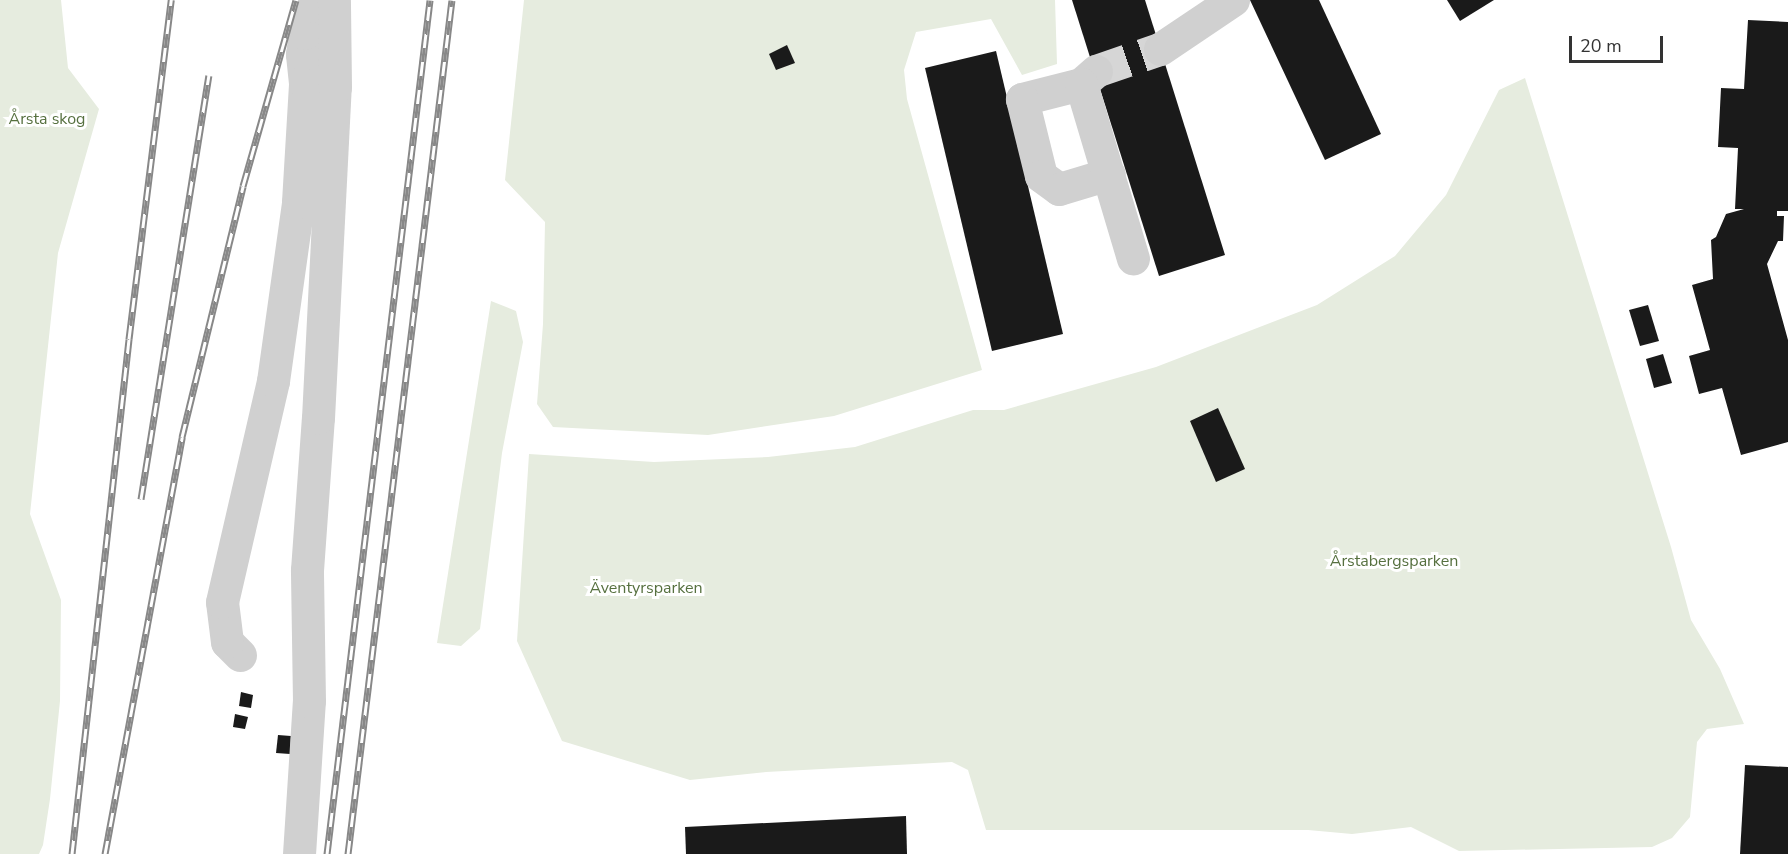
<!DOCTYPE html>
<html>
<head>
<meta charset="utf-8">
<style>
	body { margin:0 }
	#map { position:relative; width:1788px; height:854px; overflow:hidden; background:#fff; font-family:"Nunito Sans",sans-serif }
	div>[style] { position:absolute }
	.green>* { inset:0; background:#e6ecdf }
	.building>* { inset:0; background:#1a1a1a }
	.minor-tunnel>* { height:33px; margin-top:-16.5px; transform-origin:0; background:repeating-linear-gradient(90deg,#d6d6d6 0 33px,transparent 0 49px) }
	.minor>* { height:33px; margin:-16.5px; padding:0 16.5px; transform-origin:16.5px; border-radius:16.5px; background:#d0d0d0 }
	.rail>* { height:7px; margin-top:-3.5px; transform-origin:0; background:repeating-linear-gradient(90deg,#fff 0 14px,#888 0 28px); box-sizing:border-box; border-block:2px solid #888 }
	span { translate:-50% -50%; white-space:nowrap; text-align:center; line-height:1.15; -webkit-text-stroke:6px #fff; paint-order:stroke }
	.park-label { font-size:16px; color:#56703f }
	.scale { position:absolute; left:1569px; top:36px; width:94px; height:27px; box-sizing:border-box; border:3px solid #333; border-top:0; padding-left:8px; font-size:18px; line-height:21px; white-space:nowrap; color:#333; -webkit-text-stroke:4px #fff; paint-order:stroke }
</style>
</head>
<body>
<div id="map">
	<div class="green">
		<div style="clip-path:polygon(0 0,61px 0,68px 68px,99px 109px,58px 253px,30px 514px,61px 600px,60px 701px,50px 799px,43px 845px,39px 854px,0 854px)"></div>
		<div style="clip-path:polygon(524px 0,1055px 0,1057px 64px,1022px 75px,991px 19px,916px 32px,904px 70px,907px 99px,982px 370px,834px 416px,708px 435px,553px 427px,537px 404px,543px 324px,545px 222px,505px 180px)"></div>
		<div style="clip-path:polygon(1525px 78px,1671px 547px,1691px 620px,1720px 669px,1744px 724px,1707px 729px,1697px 742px,1690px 817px,1672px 838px,1652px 847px,1459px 851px,1411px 827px,1352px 834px,1308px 830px,986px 830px,968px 770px,952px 762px,766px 772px,690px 780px,562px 741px,517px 641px,529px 454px,654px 462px,768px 457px,855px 447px,973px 410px,1004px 410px,1156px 367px,1317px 305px,1395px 256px,1446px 195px,1499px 90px)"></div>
		<div style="clip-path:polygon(491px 301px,516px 311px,523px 342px,502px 453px,480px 629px,461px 646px,437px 643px)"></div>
	</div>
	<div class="building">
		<div style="clip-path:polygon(1072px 0,1145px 0,1225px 255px,1159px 276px)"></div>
		<div style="clip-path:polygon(1250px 0,1319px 0,1381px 134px,1325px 160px)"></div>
		<div style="clip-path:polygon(1447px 0,1494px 0,1460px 21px)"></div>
		<div style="clip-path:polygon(1748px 20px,1788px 22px,1788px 211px,1777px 211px,1777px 216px,1784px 216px,1783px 241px,1778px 241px,1767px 264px,1788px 340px,1788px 442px,1741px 455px,1722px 388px,1699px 394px,1689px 356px,1710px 350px,1692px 285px,1713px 279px,1711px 240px,1716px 237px,1726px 214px,1744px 209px,1735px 209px,1738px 148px,1718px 147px,1721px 88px,1744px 89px)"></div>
		<div style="clip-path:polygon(787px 45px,795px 63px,776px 70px,769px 54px)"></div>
		<div style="clip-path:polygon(996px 51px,1063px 334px,992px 351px,925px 68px)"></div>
		<div style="clip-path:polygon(1648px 305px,1659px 341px,1640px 346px,1629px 310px)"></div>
		<div style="clip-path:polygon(1663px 354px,1672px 383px,1654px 388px,1646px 359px)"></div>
		<div style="clip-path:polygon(1218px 408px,1245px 469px,1216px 482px,1190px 421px)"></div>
		<div style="clip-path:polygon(241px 692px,253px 695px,251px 708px,239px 706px)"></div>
		<div style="clip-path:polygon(235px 714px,248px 717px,245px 729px,233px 727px)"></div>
		<div style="clip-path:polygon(278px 735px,291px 736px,290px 754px,276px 753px)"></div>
		<div style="clip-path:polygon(1745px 765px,1788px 767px,1788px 854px,1740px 854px)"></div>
		<div style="clip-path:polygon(906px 816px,907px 854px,686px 854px,685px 827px)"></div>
	</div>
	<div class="minor-tunnel">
		<div style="left:1096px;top:71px;width:68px;rotate:-19deg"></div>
	</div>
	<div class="minor">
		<div style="left:1160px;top:49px;width:88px;rotate:-33.9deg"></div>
		<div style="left:1096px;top:71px;width:20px;rotate:139deg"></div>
		<div style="left:1081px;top:84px;width:61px;rotate:165.7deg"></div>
		<div style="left:1022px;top:99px;width:79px;rotate:76.1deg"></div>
		<div style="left:1041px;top:176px;width:22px;rotate:36deg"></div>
		<div style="left:1059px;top:189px;width:52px;rotate:-16.7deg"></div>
		<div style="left:1081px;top:84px;width:182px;rotate:73.4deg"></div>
		<div style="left:240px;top:655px;width:18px;rotate:-135deg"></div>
		<div style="left:227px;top:642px;width:40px;rotate:-97.1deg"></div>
		<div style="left:222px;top:602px;width:227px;rotate:-77deg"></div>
		<div style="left:273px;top:381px;width:181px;rotate:-82deg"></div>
		<div style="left:298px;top:202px;width:119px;rotate:-86.6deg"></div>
		<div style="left:305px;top:83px;width:29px;rotate:-96deg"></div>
		<div style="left:302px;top:54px;width:21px;rotate:-82deg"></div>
		<div style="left:305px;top:33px;width:28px;rotate:-73deg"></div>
		<div style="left:313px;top:6px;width:8px;rotate:-50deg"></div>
		<div style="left:299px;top:854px;width:153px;rotate:-86.3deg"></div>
		<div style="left:309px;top:701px;width:131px;rotate:-90.9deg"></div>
		<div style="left:307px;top:570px;width:152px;rotate:-85.9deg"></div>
		<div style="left:318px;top:418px;width:331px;rotate:-87.1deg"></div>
		<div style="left:335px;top:87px;width:87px;rotate:-90.7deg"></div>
	</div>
	<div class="rail">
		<div style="left:141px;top:499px;width:429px;rotate:-80.9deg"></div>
		<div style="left:72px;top:854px;width:518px;rotate:-83.68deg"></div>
		<div style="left:129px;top:339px;width:342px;rotate:-82.9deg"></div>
		<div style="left:105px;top:854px;width:424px;rotate:-79.5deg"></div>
		<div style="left:182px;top:437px;width:258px;rotate:-76.3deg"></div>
		<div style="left:243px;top:186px;width:193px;rotate:-74.1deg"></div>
		<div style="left:327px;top:854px;width:860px;rotate:-83.12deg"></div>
		<div style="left:348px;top:854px;width:860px;rotate:-83.06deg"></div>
	</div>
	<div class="park-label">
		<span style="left:47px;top:119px">Årsta skog</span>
		<span style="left:1394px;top:561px">Årstabergsparken</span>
		<span style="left:646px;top:588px">Äventyrsparken</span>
	</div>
	<div class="scale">20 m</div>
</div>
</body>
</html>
